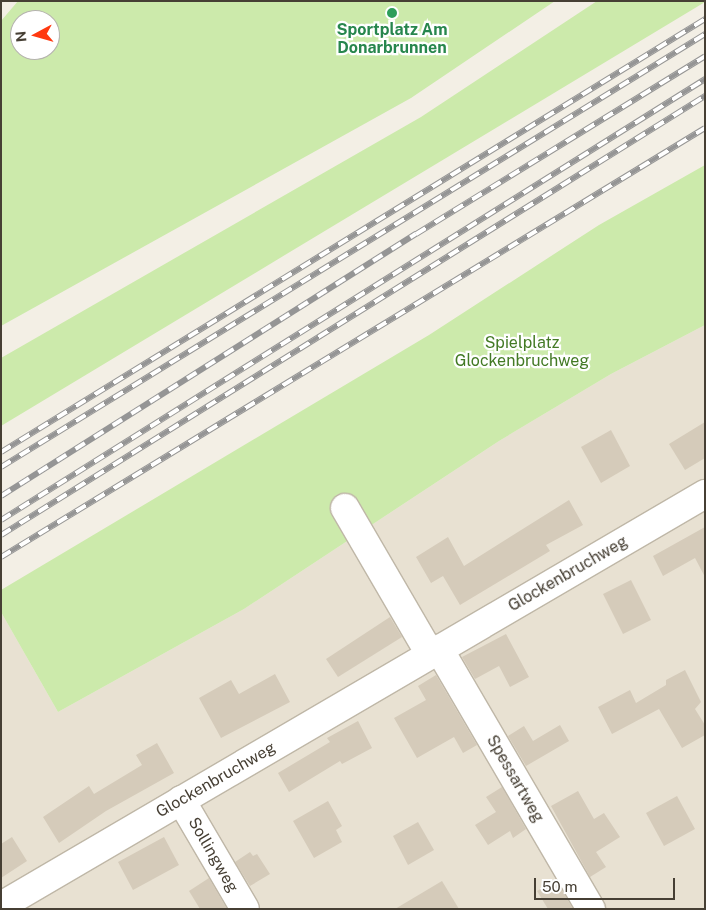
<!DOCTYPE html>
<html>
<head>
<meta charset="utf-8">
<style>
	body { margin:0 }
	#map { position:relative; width:706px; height:910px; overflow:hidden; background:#f3efe5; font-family:"Public Sans",sans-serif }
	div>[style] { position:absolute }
	.residential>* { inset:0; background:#e8e1d2 }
	.green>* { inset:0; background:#cceaab }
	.building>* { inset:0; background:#d5cbba }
	.roads { filter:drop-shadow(1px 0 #bfb7a7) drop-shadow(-1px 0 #bfb7a7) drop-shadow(0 1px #bfb7a7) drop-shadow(0 -1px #bfb7a7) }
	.minor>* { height:28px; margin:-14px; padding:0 14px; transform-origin:14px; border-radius:14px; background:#fff }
	.rail>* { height:5.5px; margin-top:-2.75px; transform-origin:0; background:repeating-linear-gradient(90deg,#fff 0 11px,#959595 0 22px); box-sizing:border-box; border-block:1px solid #959595 }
	.dots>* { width:14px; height:14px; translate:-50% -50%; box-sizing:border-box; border:2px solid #fff; border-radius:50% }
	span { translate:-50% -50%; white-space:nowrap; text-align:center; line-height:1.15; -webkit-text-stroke:4.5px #fff; paint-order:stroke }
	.leisure-label { font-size:16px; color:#27864d; font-weight:700 }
	.park-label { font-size:16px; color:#437a25 }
	.street-label { font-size:16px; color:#463f34 }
	.frame { position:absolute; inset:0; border:2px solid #463f34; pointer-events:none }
	.north { position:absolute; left:10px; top:10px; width:50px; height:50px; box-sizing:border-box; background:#fff; border:1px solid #b5b2ae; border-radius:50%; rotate:264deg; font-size:14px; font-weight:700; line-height:20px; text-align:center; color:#463f34 }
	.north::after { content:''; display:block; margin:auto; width:18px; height:22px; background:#ff3910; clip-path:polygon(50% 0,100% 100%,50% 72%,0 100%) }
	.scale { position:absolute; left:534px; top:878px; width:141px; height:22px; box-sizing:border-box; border:2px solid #463f34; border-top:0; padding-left:6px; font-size:15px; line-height:18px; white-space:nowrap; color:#463f34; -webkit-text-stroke:4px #fff; paint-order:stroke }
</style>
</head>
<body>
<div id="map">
	<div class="residential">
		<div style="clip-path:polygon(705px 325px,705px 909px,1px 909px,1px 612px,58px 712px,244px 609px,499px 441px,611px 374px)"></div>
	</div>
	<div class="green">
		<div style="clip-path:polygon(evenodd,18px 1px,555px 1px,411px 98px,1px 326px,1px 21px,18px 1px,20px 20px,50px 20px,50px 50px,20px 50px,20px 20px)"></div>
		<div style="clip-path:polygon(597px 1px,705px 2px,1px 426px,1px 358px,421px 117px)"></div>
		<div style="clip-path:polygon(705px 165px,705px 325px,611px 374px,499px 441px,244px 609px,58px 712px,1px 612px,1px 590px,429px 335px,599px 225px)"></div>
	</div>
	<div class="building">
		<div style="clip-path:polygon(705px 422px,705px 458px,685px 470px,669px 444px)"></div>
		<div style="clip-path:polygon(611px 430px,630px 466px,601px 483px,581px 447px)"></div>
		<div style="clip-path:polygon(569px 500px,583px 525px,546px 545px,550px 551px,460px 605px,443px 576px,431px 583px,416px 557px,448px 537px,464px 566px)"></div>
		<div style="clip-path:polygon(705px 527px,705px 577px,695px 558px,663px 576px,653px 556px)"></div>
		<div style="clip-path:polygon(631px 580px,651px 620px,623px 634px,603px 594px)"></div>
		<div style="clip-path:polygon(390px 617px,402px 637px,338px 677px,326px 659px)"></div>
		<div style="clip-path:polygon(506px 634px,529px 677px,510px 687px,499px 666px,475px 679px,462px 657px)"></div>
		<div style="clip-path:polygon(685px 670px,701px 702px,695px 709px,705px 725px,705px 735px,682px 748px,659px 709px,612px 734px,598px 707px,630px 690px,636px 703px,666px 685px,666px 680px)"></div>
		<div style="clip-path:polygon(275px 674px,290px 702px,221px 738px,199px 698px,231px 680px,239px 694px)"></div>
		<div style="clip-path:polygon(436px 675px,477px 745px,463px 753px,454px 737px,417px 758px,394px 718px,426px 700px,418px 686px)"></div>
		<div style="clip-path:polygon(358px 721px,372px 748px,342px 764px,340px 761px,289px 792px,278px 773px,330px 742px,327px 738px)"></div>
		<div style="clip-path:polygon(560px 725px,569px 741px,526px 766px,508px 736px,524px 726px,533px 741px)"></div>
		<div style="clip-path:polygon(157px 743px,174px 773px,106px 811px,59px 843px,43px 817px,89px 786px,94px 794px,142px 765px,136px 755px)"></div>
		<div style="clip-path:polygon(502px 787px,526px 829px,513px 838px,510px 831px,488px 845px,475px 825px,496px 812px,486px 797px)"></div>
		<div style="clip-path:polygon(578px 791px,594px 819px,604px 813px,620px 837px,596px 852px,606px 867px,590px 877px,551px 806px)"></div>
		<div style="clip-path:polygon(677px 796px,695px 829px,664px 846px,646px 813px)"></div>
		<div style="clip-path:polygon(328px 801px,342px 826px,336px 830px,342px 842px,314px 858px,293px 821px)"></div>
		<div style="clip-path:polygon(418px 822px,434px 850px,408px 865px,393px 836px)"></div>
		<div style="clip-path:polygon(12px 837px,27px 861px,1px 878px,1px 844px)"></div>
		<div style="clip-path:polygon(164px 837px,179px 865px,133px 890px,118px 862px)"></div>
		<div style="clip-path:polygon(250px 852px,253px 856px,257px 854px,270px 874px,250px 886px,235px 862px)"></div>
		<div style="clip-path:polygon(209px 878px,227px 909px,200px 909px,189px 891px)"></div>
		<div style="clip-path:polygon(556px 880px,573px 909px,548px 909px,537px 891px)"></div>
		<div style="clip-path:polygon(442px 881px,459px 909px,395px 909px)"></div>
	</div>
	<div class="roads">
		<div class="minor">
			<div style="left:345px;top:508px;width:169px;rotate:59.8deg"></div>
			<div style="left:439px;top:649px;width:301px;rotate:59.7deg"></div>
			<div style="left:181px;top:800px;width:126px;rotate:59.6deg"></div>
			<div style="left:1px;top:906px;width:816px;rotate:-30.34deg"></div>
		</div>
	</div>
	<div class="rail">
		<div style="left:1px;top:452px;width:827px;rotate:-31.59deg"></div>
		<div style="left:1px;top:467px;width:827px;rotate:-31.59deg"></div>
		<div style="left:1px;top:496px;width:491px;rotate:-32.3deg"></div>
		<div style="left:416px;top:234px;width:339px;rotate:-31.6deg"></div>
		<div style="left:1px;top:520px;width:831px;rotate:-32.06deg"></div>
		<div style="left:1px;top:535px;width:830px;rotate:-31.95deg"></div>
		<div style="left:1px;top:557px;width:824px;rotate:-31.36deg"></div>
	</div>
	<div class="dots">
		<div style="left:392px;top:13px;background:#2e9e5b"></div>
	</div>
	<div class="leisure-label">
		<span style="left:392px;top:39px">Sportplatz Am<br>Donarbrunnen</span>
	</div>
	<div class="park-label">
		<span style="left:522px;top:352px">Spielplatz<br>Glockenbruchweg</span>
	</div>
	<div class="street-label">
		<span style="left:568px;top:574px;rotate:-30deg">Glockenbruchweg</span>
		<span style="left:515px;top:779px;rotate:60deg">Spessartweg</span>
		<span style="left:216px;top:780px;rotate:-30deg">Glockenbruchweg</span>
		<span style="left:213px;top:855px;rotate:60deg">Sollingweg</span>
	</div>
	<div class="frame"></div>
	<div class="north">N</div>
	<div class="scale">50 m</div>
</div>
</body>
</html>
